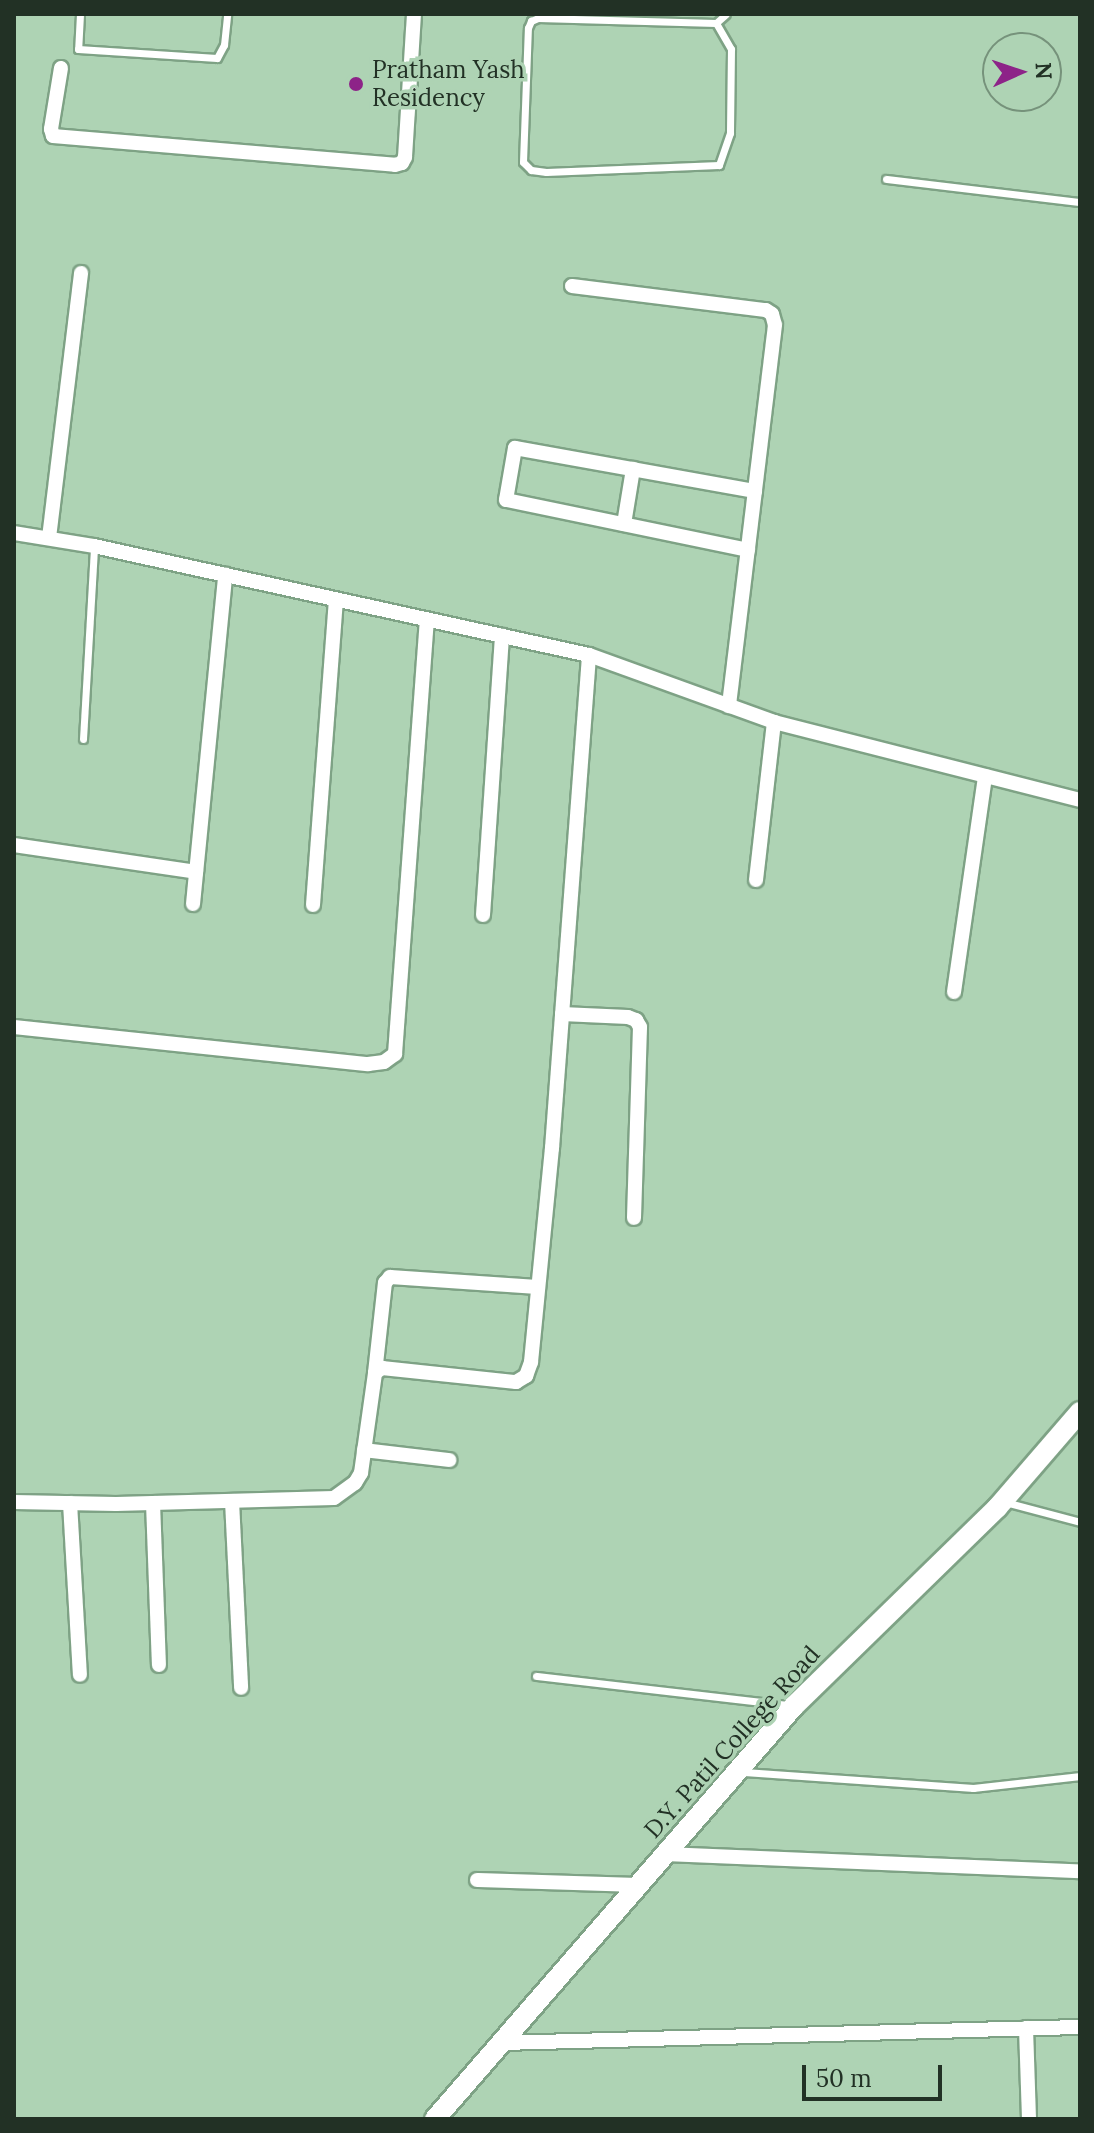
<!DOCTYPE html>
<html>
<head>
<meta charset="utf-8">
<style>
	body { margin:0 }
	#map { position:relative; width:1094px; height:2133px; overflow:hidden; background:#aed3b4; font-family:Lora,serif }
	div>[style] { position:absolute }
	.roads { filter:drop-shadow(2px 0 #7ea285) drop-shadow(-2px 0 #7ea285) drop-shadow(0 2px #7ea285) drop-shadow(0 -2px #7ea285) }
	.lane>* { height:7px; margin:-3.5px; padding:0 3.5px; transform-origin:3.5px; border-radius:3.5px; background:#fff }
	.street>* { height:14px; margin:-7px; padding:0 7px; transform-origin:7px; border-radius:7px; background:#fff }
	.secondary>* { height:20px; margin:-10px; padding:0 10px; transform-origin:10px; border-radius:10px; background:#fff }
	.dots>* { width:22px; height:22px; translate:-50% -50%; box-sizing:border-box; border:4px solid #aed3b4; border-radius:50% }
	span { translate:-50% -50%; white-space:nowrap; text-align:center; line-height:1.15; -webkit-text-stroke:7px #aed3b4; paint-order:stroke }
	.poi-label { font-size:24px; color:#223125 }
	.left { translate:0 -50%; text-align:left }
	.street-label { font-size:24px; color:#223125 }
	.frame { position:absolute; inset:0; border:16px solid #223125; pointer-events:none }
	.north { position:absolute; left:982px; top:32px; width:80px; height:80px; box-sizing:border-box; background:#aed3b4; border:2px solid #76927b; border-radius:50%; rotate:87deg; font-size:22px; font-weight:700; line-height:32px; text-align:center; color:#223125 }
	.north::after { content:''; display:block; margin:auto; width:28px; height:36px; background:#8d2388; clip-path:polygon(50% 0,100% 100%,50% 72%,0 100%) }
	.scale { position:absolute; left:802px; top:2065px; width:140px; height:36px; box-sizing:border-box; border:4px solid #223125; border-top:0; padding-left:10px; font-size:24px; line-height:28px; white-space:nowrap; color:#223125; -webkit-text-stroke:6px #aed3b4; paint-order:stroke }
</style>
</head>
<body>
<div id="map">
	<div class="roads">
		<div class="lane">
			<div style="left:80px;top:14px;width:35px;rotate:93deg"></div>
			<div style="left:78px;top:49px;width:139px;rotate:3.7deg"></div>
			<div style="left:217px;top:58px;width:15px;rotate:-62deg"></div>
			<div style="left:224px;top:45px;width:31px;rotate:-84deg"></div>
			<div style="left:716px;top:23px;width:30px;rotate:60deg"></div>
			<div style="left:731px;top:49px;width:84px;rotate:90.7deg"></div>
			<div style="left:730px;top:133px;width:34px;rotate:109deg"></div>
			<div style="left:719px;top:165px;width:173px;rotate:177.7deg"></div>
			<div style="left:546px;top:172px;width:15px;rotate:-172deg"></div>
			<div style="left:531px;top:170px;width:11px;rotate:-135deg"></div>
			<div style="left:523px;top:162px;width:134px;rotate:-87.9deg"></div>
			<div style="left:528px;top:28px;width:8px;rotate:-67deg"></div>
			<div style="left:531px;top:21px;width:8px;rotate:-23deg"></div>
			<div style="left:538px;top:18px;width:178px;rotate:1.6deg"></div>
			<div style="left:716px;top:23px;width:13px;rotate:-42deg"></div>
			<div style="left:886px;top:179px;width:195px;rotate:6.8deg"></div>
			<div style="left:83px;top:739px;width:193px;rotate:-86.7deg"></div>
			<div style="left:1005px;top:1502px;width:78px;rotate:14.9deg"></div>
			<div style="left:536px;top:1676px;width:254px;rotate:6.6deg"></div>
			<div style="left:744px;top:1772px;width:230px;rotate:4deg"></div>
			<div style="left:973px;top:1788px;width:108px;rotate:-6.4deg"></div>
		</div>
		<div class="street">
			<div style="left:61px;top:68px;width:62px;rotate:99.3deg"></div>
			<div style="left:51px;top:129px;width:7px;rotate:74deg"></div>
			<div style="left:53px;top:136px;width:343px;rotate:4.8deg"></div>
			<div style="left:395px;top:165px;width:7px;rotate:-16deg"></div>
			<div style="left:402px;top:163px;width:7px;rotate:-63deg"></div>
			<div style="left:405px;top:157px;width:143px;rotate:-86.4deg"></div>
			<div style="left:572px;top:286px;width:195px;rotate:7.1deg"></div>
			<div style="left:766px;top:310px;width:7px;rotate:34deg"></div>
			<div style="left:772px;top:314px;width:11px;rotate:75deg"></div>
			<div style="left:775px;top:325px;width:384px;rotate:96.9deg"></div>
			<div style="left:624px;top:524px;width:56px;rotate:-80.7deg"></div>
			<div style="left:14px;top:533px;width:81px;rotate:9.2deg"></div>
			<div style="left:94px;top:546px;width:507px;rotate:12.42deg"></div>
			<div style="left:589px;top:655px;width:197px;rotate:19.9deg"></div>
			<div style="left:774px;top:722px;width:316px;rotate:14.3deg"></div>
			<div style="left:49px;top:538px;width:267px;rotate:-83.1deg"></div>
			<div style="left:748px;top:550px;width:247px;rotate:-168.3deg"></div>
			<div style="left:506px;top:500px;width:53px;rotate:-80.2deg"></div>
			<div style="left:515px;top:448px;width:244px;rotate:10.2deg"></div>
			<div style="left:14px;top:845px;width:184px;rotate:8.4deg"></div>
			<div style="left:756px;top:880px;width:159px;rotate:-83.5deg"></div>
			<div style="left:193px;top:904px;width:331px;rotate:-84.4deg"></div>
			<div style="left:313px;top:905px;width:306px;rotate:-85.7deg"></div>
			<div style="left:483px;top:915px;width:280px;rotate:-86.1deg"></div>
			<div style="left:954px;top:992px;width:218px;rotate:-81.8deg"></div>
			<div style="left:562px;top:1014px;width:66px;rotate:2.6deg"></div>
			<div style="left:628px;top:1017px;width:9px;rotate:21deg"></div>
			<div style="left:636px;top:1020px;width:8px;rotate:60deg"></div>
			<div style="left:640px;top:1027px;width:191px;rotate:91.8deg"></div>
			<div style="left:14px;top:1027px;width:356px;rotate:6deg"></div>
			<div style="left:368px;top:1064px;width:16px;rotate:-7deg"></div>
			<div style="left:384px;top:1062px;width:14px;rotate:-36deg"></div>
			<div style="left:395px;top:1054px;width:435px;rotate:-85.8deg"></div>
			<div style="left:375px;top:1373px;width:91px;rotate:-83.7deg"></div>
			<div style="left:385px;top:1283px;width:8px;rotate:-50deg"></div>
			<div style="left:390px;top:1277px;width:148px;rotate:3.9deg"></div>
			<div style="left:364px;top:1450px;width:86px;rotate:6.7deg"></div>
			<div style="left:232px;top:1501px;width:187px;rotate:87.2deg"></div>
			<div style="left:14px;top:1502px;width:102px;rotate:1.1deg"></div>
			<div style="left:116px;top:1504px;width:218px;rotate:-1.6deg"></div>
			<div style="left:334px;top:1498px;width:26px;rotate:-36deg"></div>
			<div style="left:355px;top:1483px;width:12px;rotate:-59deg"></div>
			<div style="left:361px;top:1473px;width:101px;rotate:-82deg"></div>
			<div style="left:375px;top:1373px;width:9px;rotate:-36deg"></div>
			<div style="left:382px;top:1368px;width:135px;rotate:6deg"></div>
			<div style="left:516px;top:1382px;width:12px;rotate:-31deg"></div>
			<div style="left:526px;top:1376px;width:15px;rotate:-70deg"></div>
			<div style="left:531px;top:1362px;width:215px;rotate:-84.4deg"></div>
			<div style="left:552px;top:1148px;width:494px;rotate:-85.7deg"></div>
			<div style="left:70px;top:1503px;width:172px;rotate:86.7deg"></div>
			<div style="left:153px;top:1503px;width:162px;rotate:87.9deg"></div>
			<div style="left:666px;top:1854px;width:414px;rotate:2.4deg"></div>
			<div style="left:477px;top:1880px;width:162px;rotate:1.8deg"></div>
			<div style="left:1026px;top:2028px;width:91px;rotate:88.1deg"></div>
			<div style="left:502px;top:2043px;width:578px;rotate:-1.59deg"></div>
		</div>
		<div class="secondary">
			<div style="left:435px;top:2119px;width:547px;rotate:-49deg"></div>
			<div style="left:794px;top:1706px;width:284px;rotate:-44.3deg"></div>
			<div style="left:997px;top:1508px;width:127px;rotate:-49.2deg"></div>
		</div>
	</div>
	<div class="dots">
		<div style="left:356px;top:84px;background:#8d2388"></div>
	</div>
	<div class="poi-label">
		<span class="left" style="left:372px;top:84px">Pratham Yash<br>Residency</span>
	</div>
	<div class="street-label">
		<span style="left:732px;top:1742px;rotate:-48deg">D.Y. Patil College Road</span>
	</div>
	<div class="frame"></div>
	<div class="north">N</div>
	<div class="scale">50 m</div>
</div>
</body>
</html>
